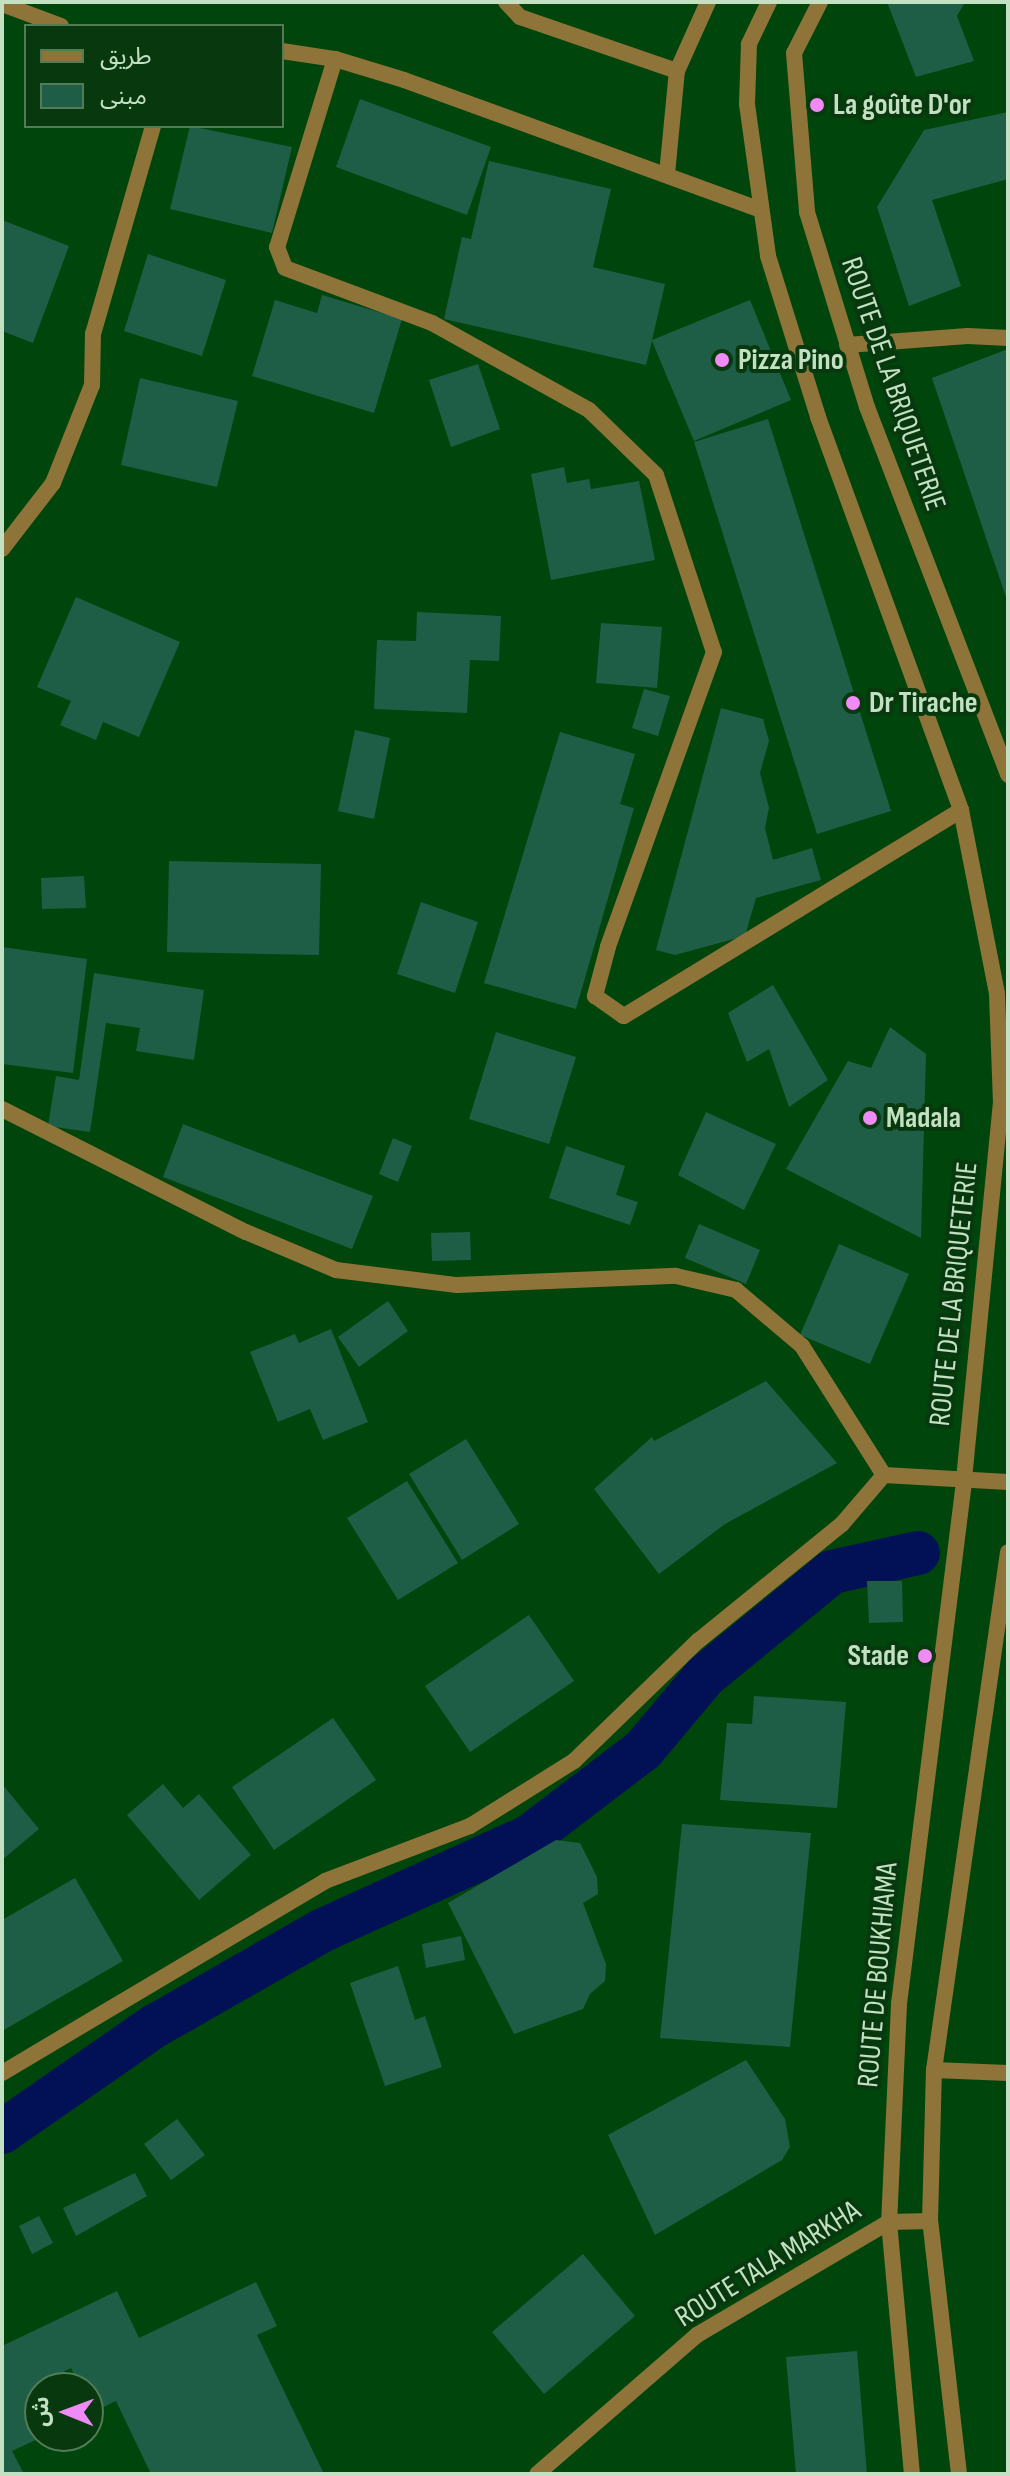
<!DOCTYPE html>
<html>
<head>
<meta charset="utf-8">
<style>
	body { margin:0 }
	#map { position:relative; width:1010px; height:2476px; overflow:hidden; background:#00450c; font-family:"Sofia Sans Condensed","Noto Sans Arabic",sans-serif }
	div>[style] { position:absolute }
	.canal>* { height:44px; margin:-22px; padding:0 22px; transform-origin:22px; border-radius:22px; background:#021055 }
	.building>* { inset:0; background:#1f5e46 }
	.service>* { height:16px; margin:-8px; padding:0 8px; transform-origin:8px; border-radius:8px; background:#8f743a }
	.minor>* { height:16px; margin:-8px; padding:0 8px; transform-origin:8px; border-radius:8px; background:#8f743a }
	.tertiary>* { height:16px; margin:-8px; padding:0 8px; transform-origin:8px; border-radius:8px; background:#8f743a }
	.dots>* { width:22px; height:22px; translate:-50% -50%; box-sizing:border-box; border:4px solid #08380e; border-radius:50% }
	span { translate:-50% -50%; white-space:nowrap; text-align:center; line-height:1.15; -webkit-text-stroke:8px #08380e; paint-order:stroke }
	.poi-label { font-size:30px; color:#c3e1c2; font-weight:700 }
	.left { translate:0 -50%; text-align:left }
	.right { translate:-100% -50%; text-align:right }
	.street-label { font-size:30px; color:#c3e1c2 }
	.frame { position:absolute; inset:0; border:4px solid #c3e1c2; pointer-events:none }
	.legend { position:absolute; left:24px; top:24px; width:260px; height:104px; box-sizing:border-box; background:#08380e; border:2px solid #537c56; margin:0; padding:10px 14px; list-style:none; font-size:24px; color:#c3e1c2 }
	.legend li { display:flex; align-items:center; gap:16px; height:40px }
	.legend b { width:40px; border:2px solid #537c56 }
	.north { position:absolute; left:24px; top:2372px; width:80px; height:80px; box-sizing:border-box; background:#08380e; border:2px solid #537c56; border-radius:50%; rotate:271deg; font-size:22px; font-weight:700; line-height:32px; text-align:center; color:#c3e1c2 }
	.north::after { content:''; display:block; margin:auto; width:28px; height:36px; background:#f08bf6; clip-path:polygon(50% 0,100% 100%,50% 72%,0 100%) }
</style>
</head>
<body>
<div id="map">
	<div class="canal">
		<div style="left:2px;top:2132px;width:184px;rotate:-34.8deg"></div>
		<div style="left:153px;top:2027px;width:193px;rotate:-29.7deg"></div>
		<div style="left:321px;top:1931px;width:230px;rotate:-24.4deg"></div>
		<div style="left:530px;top:1836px;width:142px;rotate:-37.3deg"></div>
		<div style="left:643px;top:1750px;width:97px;rotate:-50deg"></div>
		<div style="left:705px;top:1676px;width:164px;rotate:-39.3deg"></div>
		<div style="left:832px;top:1572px;width:88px;rotate:-12.5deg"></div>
	</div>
	<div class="building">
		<div style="clip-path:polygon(887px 2px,965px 2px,957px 16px,974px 61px,916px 77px)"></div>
		<div style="clip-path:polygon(360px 99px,491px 147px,467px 215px,336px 167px)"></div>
		<div style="clip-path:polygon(1008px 112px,1008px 179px,932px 200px,961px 286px,909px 306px,877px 207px,924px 130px)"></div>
		<div style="clip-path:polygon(190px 126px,292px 147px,272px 233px,170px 209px)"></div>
		<div style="clip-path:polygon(489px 161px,611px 189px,593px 267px,665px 284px,652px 340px,750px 300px,791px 400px,694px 441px,652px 341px,646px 365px,444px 319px,462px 237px,471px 239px)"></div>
		<div style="clip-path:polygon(2px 220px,69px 246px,33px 343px,2px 331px)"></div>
		<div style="clip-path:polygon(148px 254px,226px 280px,202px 356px,124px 331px)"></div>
		<div style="clip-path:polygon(322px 295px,402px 319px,374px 413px,252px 376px,275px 300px,317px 313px)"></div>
		<div style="clip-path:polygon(1008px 349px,1008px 600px,1007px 600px,932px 378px)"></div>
		<div style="clip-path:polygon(478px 364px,500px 429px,451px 447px,429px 380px)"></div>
		<div style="clip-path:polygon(140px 378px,238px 401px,217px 487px,121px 465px)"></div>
		<div style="clip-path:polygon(768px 419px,891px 811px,817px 834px,694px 442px)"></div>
		<div style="clip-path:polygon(564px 467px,567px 483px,589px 479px,591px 489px,639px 481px,655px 560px,551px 580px,531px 474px)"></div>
		<div style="clip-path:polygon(76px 597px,180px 642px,139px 737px,103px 722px,96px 740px,60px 725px,71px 701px,37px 687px)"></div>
		<div style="clip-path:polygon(417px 612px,501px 616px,499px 661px,470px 660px,467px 713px,374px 709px,377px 640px,416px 641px)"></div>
		<div style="clip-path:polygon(601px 623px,662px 627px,657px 688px,596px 683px)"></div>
		<div style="clip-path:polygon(644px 689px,670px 696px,658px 736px,632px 728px)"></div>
		<div style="clip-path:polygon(721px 708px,763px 719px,769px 741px,760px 773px,769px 808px,765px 828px,773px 860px,812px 848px,821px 880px,756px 898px,745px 936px,675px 955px,656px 950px)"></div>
		<div style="clip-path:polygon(355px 730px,390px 738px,374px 819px,338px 811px)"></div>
		<div style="clip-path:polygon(560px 732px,635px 754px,620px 804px,634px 808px,576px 1009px,484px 983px)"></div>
		<div style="clip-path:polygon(169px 861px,321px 864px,319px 955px,167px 952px)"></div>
		<div style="clip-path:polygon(84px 876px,86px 908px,42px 909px,41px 878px)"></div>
		<div style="clip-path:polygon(421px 902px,478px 922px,455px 993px,397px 974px)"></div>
		<div style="clip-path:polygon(2px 947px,87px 959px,73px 1073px,2px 1064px)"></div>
		<div style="clip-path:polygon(94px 973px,204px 990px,194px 1060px,136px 1051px,140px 1028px,106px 1023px,90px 1132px,48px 1126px,56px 1076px,79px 1080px)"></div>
		<div style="clip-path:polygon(773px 985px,828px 1080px,789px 1107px,769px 1049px,747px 1062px,728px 1013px)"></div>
		<div style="clip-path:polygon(890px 1027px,926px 1054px,921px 1238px,786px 1169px,848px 1061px,871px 1068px)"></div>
		<div style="clip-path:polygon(496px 1032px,576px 1057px,549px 1144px,469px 1119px)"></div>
		<div style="clip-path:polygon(706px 1112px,776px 1144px,744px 1210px,678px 1175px)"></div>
		<div style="clip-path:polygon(183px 1124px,373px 1196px,352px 1249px,163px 1177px)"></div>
		<div style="clip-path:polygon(393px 1138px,412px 1146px,398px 1182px,379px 1174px)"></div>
		<div style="clip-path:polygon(566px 1146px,625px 1166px,616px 1195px,638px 1202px,630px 1225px,549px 1198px)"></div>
		<div style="clip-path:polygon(699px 1224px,760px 1250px,746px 1284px,685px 1258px)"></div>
		<div style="clip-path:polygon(470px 1232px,471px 1260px,432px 1261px,431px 1233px)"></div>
		<div style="clip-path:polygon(839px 1244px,909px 1274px,870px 1364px,800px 1335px)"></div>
		<div style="clip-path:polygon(388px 1301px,408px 1331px,359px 1367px,338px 1337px)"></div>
		<div style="clip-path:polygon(331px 1329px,368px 1422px,323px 1440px,310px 1409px,278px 1422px,250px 1352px,295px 1334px,299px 1343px)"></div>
		<div style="clip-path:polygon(766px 1381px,837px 1463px,725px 1524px,659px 1574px,594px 1489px,652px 1437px,654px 1441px)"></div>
		<div style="clip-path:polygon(466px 1439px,519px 1524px,462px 1560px,409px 1474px)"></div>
		<div style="clip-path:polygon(407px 1481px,458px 1563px,398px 1600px,347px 1518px)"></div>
		<div style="clip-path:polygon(867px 1581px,902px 1581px,903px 1622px,869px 1623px)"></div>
		<div style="clip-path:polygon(529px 1615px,574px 1681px,470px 1752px,425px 1686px)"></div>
		<div style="clip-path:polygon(754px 1696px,846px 1702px,837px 1808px,720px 1800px,727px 1723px,752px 1724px)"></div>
		<div style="clip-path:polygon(333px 1718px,376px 1780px,274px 1850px,232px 1787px)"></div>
		<div style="clip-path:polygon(2px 1784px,39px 1829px,2px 1860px)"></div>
		<div style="clip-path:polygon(163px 1784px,183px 1808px,199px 1794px,251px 1855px,199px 1900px,127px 1815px)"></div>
		<div style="clip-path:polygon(682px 1824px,811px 1833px,790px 2047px,660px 2038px)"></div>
		<div style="clip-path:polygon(556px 1840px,580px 1843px,597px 1877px,598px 1894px,583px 1903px,606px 1964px,605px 1981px,590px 1994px,583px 2009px,514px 2034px,448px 1903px)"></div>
		<div style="clip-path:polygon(75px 1878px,123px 1961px,2px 2031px,2px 1920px)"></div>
		<div style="clip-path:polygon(461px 1936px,465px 1960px,426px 1968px,422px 1944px)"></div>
		<div style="clip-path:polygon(398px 1966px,415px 2020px,425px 2016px,442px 2067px,385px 2086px,350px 1983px)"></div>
		<div style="clip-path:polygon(746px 2060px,785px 2119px,790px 2147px,782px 2160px,655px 2235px,608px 2135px)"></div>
		<div style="clip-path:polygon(177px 2119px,205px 2155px,171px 2180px,144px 2144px)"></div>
		<div style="clip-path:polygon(135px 2173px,147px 2196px,76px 2236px,63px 2208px)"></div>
		<div style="clip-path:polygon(39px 2216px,53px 2243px,32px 2254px,19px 2226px)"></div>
		<div style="clip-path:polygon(583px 2254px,635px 2316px,544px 2394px,492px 2332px)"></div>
		<div style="clip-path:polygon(256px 2282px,277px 2326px,257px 2335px,324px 2474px,151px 2474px,116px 2401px,93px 2412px,88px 2388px,81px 2388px,71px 2368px,51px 2378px,56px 2388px,40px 2388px,40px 2438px,12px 2451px,24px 2474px,2px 2474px,2px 2346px,117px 2291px,139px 2338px)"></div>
		<div style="clip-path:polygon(857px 2351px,867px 2474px,796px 2474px,786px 2357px)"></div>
	</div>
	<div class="service">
		<div style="left:506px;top:2px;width:21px;rotate:47deg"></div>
		<div style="left:520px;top:17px;width:166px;rotate:19deg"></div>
		<div style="left:847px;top:345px;width:121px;rotate:-4.3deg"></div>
		<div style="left:968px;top:336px;width:40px;rotate:2.9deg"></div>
		<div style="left:934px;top:2070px;width:74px;rotate:2.3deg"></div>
	</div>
	<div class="minor">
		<div style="left:2px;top:4px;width:63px;rotate:20.4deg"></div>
		<div style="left:282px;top:51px;width:54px;rotate:8.6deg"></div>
		<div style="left:335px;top:59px;width:72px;rotate:16.9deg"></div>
		<div style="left:404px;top:80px;width:380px;rotate:20deg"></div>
		<div style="left:335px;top:59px;width:197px;rotate:107.1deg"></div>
		<div style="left:277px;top:247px;width:22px;rotate:69deg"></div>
		<div style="left:285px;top:268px;width:157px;rotate:20.5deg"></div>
		<div style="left:432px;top:323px;width:179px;rotate:29deg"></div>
		<div style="left:589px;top:410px;width:93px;rotate:44.1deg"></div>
		<div style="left:656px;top:475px;width:186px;rotate:71.9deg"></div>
		<div style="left:714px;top:652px;width:313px;rotate:109.8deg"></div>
		<div style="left:608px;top:947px;width:51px;rotate:104.9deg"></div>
		<div style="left:595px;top:996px;width:35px;rotate:35deg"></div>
		<div style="left:624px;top:1016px;width:395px;rotate:-31.4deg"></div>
		<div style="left:667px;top:174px;width:103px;rotate:-84.5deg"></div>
		<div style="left:677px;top:71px;width:76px;rotate:-65.8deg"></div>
		<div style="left:2px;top:549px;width:83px;rotate:-52.3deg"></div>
		<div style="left:53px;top:483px;width:105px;rotate:-68.3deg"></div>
		<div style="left:92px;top:385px;width:51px;rotate:-88.9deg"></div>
		<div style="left:93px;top:334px;width:216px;rotate:-73.9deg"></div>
		<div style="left:2px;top:1109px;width:273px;rotate:26.8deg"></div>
		<div style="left:246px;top:1232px;width:98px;rotate:22.9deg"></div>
		<div style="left:336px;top:1270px;width:122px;rotate:7.1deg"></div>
		<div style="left:457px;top:1285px;width:219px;rotate:-2.4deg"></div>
		<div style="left:676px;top:1276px;width:62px;rotate:13.1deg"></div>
		<div style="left:736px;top:1290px;width:87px;rotate:40.3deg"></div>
		<div style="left:802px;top:1346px;width:153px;rotate:57.6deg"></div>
		<div style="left:2px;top:2073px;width:376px;rotate:-30.7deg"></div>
		<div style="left:325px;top:1881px;width:155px;rotate:-20.8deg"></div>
		<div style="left:470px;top:1826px;width:123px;rotate:-32deg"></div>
		<div style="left:574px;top:1761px;width:173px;rotate:-44.1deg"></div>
		<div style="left:698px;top:1641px;width:186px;rotate:-39.1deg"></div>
		<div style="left:842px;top:1524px;width:65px;rotate:-49.4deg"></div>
		<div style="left:884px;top:1475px;width:124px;rotate:3.2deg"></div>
		<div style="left:537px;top:2474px;width:212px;rotate:-41deg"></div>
		<div style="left:697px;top:2335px;width:223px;rotate:-30.5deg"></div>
		<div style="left:889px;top:2222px;width:41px;rotate:-1.4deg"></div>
	</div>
	<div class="tertiary">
		<div style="left:769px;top:2px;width:47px;rotate:115.5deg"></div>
		<div style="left:749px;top:44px;width:60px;rotate:91.9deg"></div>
		<div style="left:747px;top:104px;width:153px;rotate:82.1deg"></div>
		<div style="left:768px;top:256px;width:169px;rotate:72.7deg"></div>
		<div style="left:818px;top:417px;width:418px;rotate:70deg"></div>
		<div style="left:961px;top:810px;width:187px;rotate:78.9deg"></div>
		<div style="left:997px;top:994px;width:108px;rotate:87.9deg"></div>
		<div style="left:1001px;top:1102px;width:382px;rotate:95.6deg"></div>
		<div style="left:964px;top:1482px;width:526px;rotate:97.1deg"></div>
		<div style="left:899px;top:2004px;width:218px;rotate:92.6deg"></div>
		<div style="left:889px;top:2222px;width:253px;rotate:84.8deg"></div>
		<div style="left:820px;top:2px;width:57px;rotate:117deg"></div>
		<div style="left:794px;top:53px;width:160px;rotate:85.3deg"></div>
		<div style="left:807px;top:212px;width:204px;rotate:72.9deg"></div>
		<div style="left:867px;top:407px;width:394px;rotate:69deg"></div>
		<div style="left:959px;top:2474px;width:255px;rotate:-96.5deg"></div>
		<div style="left:930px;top:2221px;width:151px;rotate:-88.5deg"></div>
		<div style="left:934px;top:2070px;width:523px;rotate:-81.87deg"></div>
	</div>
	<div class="dots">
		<div style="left:817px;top:105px;background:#f08bf6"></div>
		<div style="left:722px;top:360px;background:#f08bf6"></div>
		<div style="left:853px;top:703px;background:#f08bf6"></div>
		<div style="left:870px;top:1118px;background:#f08bf6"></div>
		<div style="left:925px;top:1656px;background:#f08bf6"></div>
	</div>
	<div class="poi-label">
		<span class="left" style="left:833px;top:105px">La goûte D'or</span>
		<span class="left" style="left:738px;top:360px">Pizza Pino</span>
		<span class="left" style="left:869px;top:703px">Dr Tirache</span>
		<span class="left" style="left:886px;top:1118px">Madala</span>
		<span class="right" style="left:909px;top:1656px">Stade</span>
	</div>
	<div class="street-label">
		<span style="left:893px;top:384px;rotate:71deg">ROUTE DE LA BRIQUETERIE</span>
		<span style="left:954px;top:1294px;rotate:-84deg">ROUTE DE LA BRIQUETERIE</span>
		<span style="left:878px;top:1975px;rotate:-85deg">ROUTE DE BOUKHIAMA</span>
		<span style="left:768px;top:2264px;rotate:-32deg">ROUTE TALA MARKHA</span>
	</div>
	<div class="frame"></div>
	<ul class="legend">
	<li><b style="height:10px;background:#8f743a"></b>طريق</li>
	<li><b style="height:22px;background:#1f5e46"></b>مبنى</li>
	</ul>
	<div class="north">ش</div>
</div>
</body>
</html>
